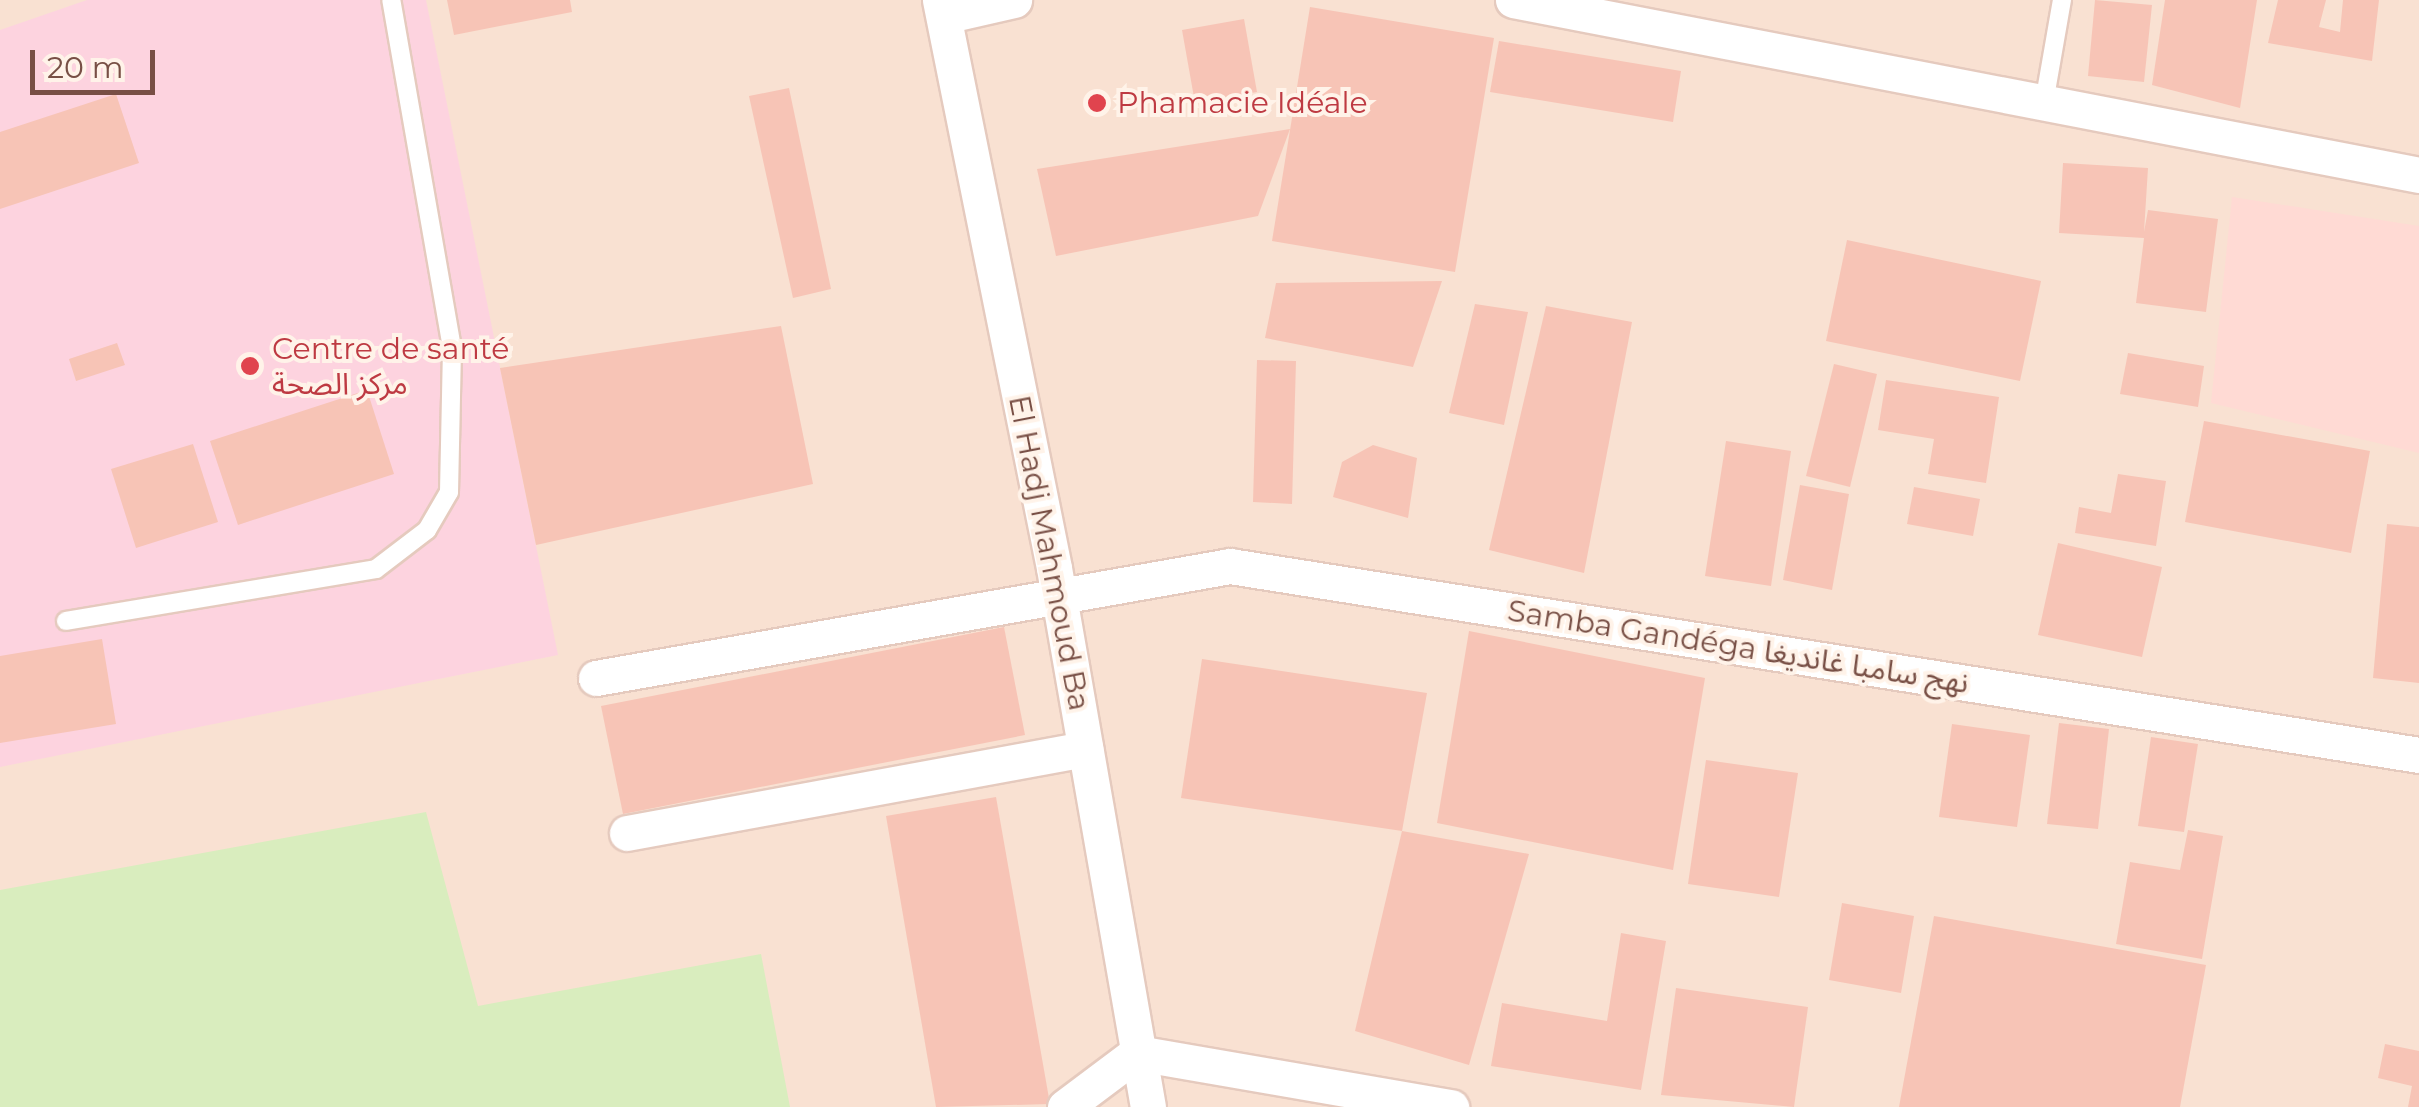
<!DOCTYPE html>
<html>
<head>
<meta charset="utf-8">
<style>
	body { margin:0 }
	#map { position:relative; width:2419px; height:1107px; overflow:hidden; background:#feeee1; font-family:Montserrat,"Noto Sans Arabic",sans-serif }
	div>[style] { position:absolute }
	.residential>* { inset:0; background:#f9e1d2 }
	.commercial>* { inset:0; background:#ffdad4 }
	.medical>* { inset:0; background:#fdd3df }
	.green>* { inset:0; background:#d9edbe }
	.building>* { inset:0; background:#f7c4b6 }
	.roads { filter:drop-shadow(2px 0 #e5cabe) drop-shadow(-2px 0 #e5cabe) drop-shadow(0 2px #e5cabe) drop-shadow(0 -2px #e5cabe) }
	.lane>* { height:18px; margin:-9px; padding:0 9px; transform-origin:9px; border-radius:9px; background:#fff }
	.street>* { height:35px; margin:-17.5px; padding:0 17.5px; transform-origin:17.5px; border-radius:17.5px; background:#fff }
	.dots>* { width:28px; height:28px; translate:-50% -50%; box-sizing:border-box; border:5px solid #fff3e9; border-radius:50% }
	span { translate:-50% -50%; white-space:nowrap; text-align:center; line-height:1.15; -webkit-text-stroke:8px #fff3e9; paint-order:stroke }
	.health-label { font-size:30px; color:#be3a42 }
	.left { translate:0 -50%; text-align:left }
	.street-label { font-size:30px; color:#784f45 }
	.scale { position:absolute; left:30px; top:50px; width:125px; height:45px; box-sizing:border-box; border:5px solid #784f45; border-top:0; padding-left:12px; font-size:30px; line-height:35px; white-space:nowrap; color:#784f45; -webkit-text-stroke:8px #fff3e9; paint-order:stroke }
</style>
</head>
<body>
<div id="map">
	<div class="residential">
		<div style="clip-path:polygon(0 0,2419px 0,2419px 1107px,0 1107px)"></div>
	</div>
	<div class="commercial">
		<div style="clip-path:polygon(2232px 197px,2419px 226px,2419px 453px,2211px 403px)"></div>
	</div>
	<div class="medical">
		<div style="clip-path:polygon(87px 0,426px 0,558px 655px,0 767px,0 30px)"></div>
	</div>
	<div class="green">
		<div style="clip-path:polygon(426px 812px,478px 1006px,761px 954px,790px 1107px,0 1107px,0 890px)"></div>
	</div>
	<div class="building">
		<div style="clip-path:polygon(447px 0,570px 0,572px 12px,454px 35px)"></div>
		<div style="clip-path:polygon(2095px 0,2152px 5px,2144px 82px,2088px 76px)"></div>
		<div style="clip-path:polygon(2165px 0,2257px 0,2240px 108px,2152px 85px)"></div>
		<div style="clip-path:polygon(2278px 0,2326px 0,2319px 27px,2340px 32px,2343px 0,2379px 0,2372px 61px,2268px 43px)"></div>
		<div style="clip-path:polygon(1310px 7px,1494px 38px,1455px 272px,1272px 241px)"></div>
		<div style="clip-path:polygon(1244px 19px,1257px 92px,1195px 103px,1182px 30px)"></div>
		<div style="clip-path:polygon(1499px 41px,1681px 71px,1673px 122px,1490px 92px)"></div>
		<div style="clip-path:polygon(789px 88px,831px 289px,793px 298px,749px 96px)"></div>
		<div style="clip-path:polygon(116px 94px,139px 163px,0 209px,0 132px)"></div>
		<div style="clip-path:polygon(1290px 129px,1258px 216px,1056px 256px,1037px 169px)"></div>
		<div style="clip-path:polygon(2063px 163px,2148px 168px,2144px 232px,2148px 210px,2218px 219px,2206px 312px,2136px 303px,2144px 238px,2059px 233px)"></div>
		<div style="clip-path:polygon(1847px 240px,2041px 281px,2020px 381px,1826px 341px)"></div>
		<div style="clip-path:polygon(1442px 281px,1413px 367px,1265px 338px,1276px 283px)"></div>
		<div style="clip-path:polygon(1475px 304px,1528px 312px,1504px 425px,1449px 413px)"></div>
		<div style="clip-path:polygon(1546px 306px,1632px 322px,1584px 573px,1489px 550px)"></div>
		<div style="clip-path:polygon(781px 326px,813px 484px,536px 545px,500px 368px)"></div>
		<div style="clip-path:polygon(117px 343px,125px 365px,76px 381px,69px 359px)"></div>
		<div style="clip-path:polygon(2128px 353px,2204px 366px,2198px 407px,2120px 394px)"></div>
		<div style="clip-path:polygon(1257px 360px,1296px 361px,1292px 504px,1253px 502px)"></div>
		<div style="clip-path:polygon(1834px 364px,1877px 374px,1850px 487px,1806px 476px)"></div>
		<div style="clip-path:polygon(1886px 380px,1999px 397px,1986px 483px,1928px 474px,1934px 439px,1878px 430px)"></div>
		<div style="clip-path:polygon(367px 390px,394px 474px,238px 525px,210px 441px)"></div>
		<div style="clip-path:polygon(2204px 421px,2370px 451px,2351px 553px,2185px 522px)"></div>
		<div style="clip-path:polygon(1726px 441px,1791px 451px,1771px 586px,1705px 576px)"></div>
		<div style="clip-path:polygon(193px 444px,218px 522px,136px 548px,111px 469px)"></div>
		<div style="clip-path:polygon(1373px 445px,1417px 458px,1408px 518px,1333px 497px,1342px 462px)"></div>
		<div style="clip-path:polygon(2118px 474px,2166px 481px,2156px 546px,2075px 533px,2079px 507px,2111px 513px)"></div>
		<div style="clip-path:polygon(1800px 485px,1849px 494px,1832px 590px,1783px 580px)"></div>
		<div style="clip-path:polygon(1914px 487px,1980px 499px,1973px 536px,1907px 524px)"></div>
		<div style="clip-path:polygon(2387px 524px,2419px 527px,2419px 683px,2373px 678px)"></div>
		<div style="clip-path:polygon(2058px 543px,2162px 567px,2142px 657px,2038px 635px)"></div>
		<div style="clip-path:polygon(1004px 627px,1025px 735px,623px 814px,601px 706px)"></div>
		<div style="clip-path:polygon(1469px 631px,1705px 678px,1673px 870px,1437px 823px)"></div>
		<div style="clip-path:polygon(102px 639px,116px 724px,0 743px,0 656px)"></div>
		<div style="clip-path:polygon(1202px 659px,1427px 693px,1402px 831px,1181px 798px)"></div>
		<div style="clip-path:polygon(2059px 723px,2109px 729px,2098px 829px,2047px 824px)"></div>
		<div style="clip-path:polygon(1952px 724px,2030px 735px,2017px 827px,1939px 817px)"></div>
		<div style="clip-path:polygon(2151px 737px,2198px 744px,2184px 832px,2138px 826px)"></div>
		<div style="clip-path:polygon(1706px 760px,1798px 773px,1779px 897px,1688px 884px)"></div>
		<div style="clip-path:polygon(996px 797px,1050px 1104px,936px 1107px,886px 816px)"></div>
		<div style="clip-path:polygon(2188px 830px,2223px 836px,2202px 959px,2116px 944px,2130px 862px,2180px 870px)"></div>
		<div style="clip-path:polygon(1402px 831px,1529px 854px,1469px 1065px,1355px 1031px)"></div>
		<div style="clip-path:polygon(1842px 903px,1914px 916px,1901px 993px,1829px 980px)"></div>
		<div style="clip-path:polygon(1934px 916px,2206px 965px,2180px 1107px,1899px 1107px)"></div>
		<div style="clip-path:polygon(1621px 933px,1666px 941px,1641px 1090px,1491px 1066px,1502px 1003px,1607px 1021px)"></div>
		<div style="clip-path:polygon(1676px 988px,1808px 1007px,1794px 1107px,1661px 1095px)"></div>
		<div style="clip-path:polygon(2385px 1044px,2419px 1051px,2419px 1107px,2408px 1107px,2412px 1086px,2378px 1078px)"></div>
	</div>
	<div class="roads">
		<div class="lane">
			<div style="left:2044px;top:103px;width:105px;rotate:-80.1deg"></div>
			<div style="left:66px;top:621px;width:314px;rotate:-9.5deg"></div>
			<div style="left:376px;top:569px;width:64px;rotate:-37.4deg"></div>
			<div style="left:427px;top:530px;width:44px;rotate:-59.9deg"></div>
			<div style="left:449px;top:492px;width:144px;rotate:-88.8deg"></div>
			<div style="left:452px;top:348px;width:353px;rotate:-99.9deg"></div>
		</div>
		<div class="street">
			<div style="left:940px;top:0;width:579px;rotate:78.65deg"></div>
			<div style="left:1054px;top:568px;width:547px;rotate:80.11deg"></div>
			<div style="left:1513px;top:0;width:923px;rotate:10.93deg"></div>
			<div style="left:944px;top:16px;width:72px;rotate:-12.9deg"></div>
			<div style="left:596px;top:678px;width:644px;rotate:-10.02deg"></div>
			<div style="left:1230px;top:566px;width:1204px;rotate:9.03deg"></div>
			<div style="left:627px;top:833px;width:466px;rotate:-10.4deg"></div>
			<div style="left:1065px;top:1107px;width:90px;rotate:-36.9deg"></div>
			<div style="left:1137px;top:1053px;width:319px;rotate:9.8deg"></div>
		</div>
	</div>
	<div class="dots">
		<div style="left:1097px;top:103px;background:#e0444e"></div>
		<div style="left:250px;top:366px;background:#e0444e"></div>
	</div>
	<div class="health-label">
		<span class="left" style="left:1117px;top:103px">Phamacie Idéale</span>
		<span class="left" style="left:272px;top:366px">Centre de santé<br>مركز الصحة</span>
	</div>
	<div class="street-label">
		<span style="left:1049px;top:553px;rotate:79deg">El Hadj Mahmoud Ba</span>
		<span style="left:1738px;top:647px;rotate:9deg">Samba Gandéga نهج سامبا غانديغا</span>
	</div>
	<div class="scale">20 m</div>
</div>
</body>
</html>
